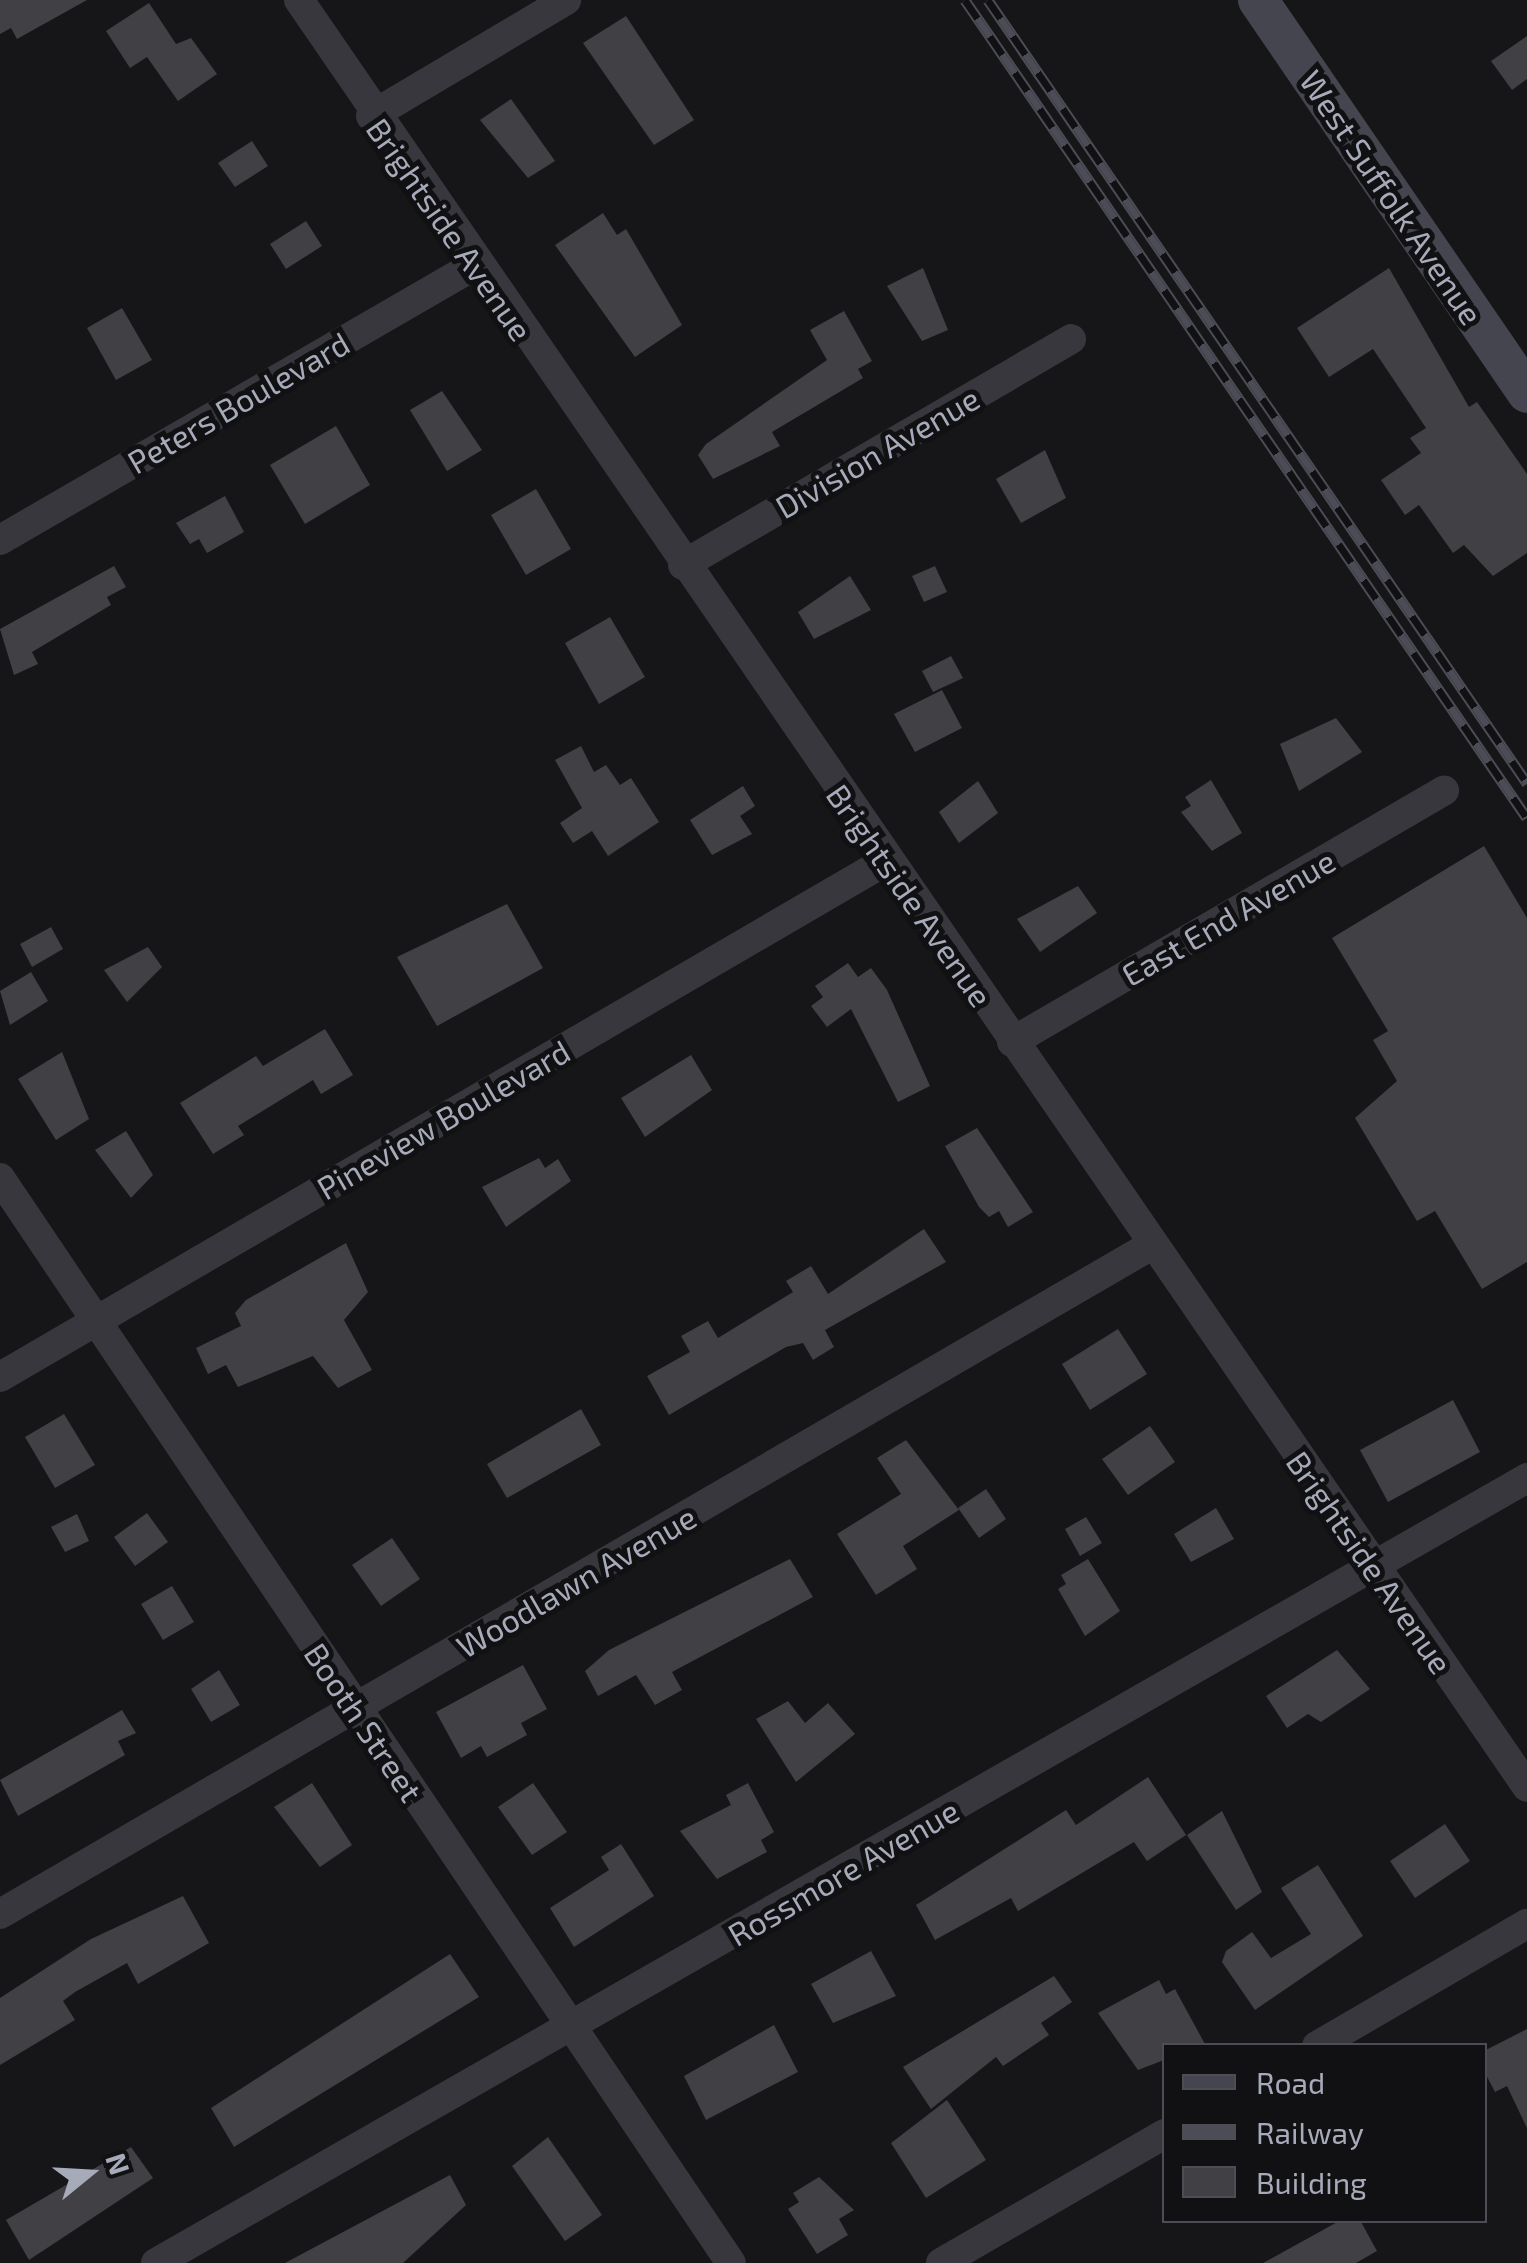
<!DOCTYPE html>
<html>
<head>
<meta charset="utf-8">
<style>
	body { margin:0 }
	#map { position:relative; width:1527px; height:2263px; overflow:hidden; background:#161618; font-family:"Exo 2",sans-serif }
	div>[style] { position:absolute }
	.building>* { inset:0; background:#404045 }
	.street>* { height:30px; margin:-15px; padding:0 15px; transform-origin:15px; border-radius:15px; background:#37373d }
	.secondary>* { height:40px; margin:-20px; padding:0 20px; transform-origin:20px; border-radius:20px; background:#44454e }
	.rail>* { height:11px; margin-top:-5.5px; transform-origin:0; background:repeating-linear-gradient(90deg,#111113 0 22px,#4b4c55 0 44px); box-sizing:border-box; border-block:2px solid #4b4c55 }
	span { translate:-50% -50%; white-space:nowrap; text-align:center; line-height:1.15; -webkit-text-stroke:10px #111113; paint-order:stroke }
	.street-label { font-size:32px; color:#a7aab9 }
	.legend { position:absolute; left:1162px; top:2043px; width:325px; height:180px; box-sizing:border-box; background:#111113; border:2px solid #4d4e55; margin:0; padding:12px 18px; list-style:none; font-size:30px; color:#a7aab9 }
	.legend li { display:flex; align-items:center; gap:20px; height:50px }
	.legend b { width:50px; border:2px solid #4d4e55 }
	.north { position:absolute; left:40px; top:2123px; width:100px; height:100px; -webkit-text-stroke:8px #111113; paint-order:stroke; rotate:72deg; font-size:28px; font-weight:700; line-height:40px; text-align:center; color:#a7aab9 }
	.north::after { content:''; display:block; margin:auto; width:35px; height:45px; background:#a7aab9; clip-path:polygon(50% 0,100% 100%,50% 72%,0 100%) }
</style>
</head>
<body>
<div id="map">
	<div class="building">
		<div style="clip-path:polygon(0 0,87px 0,17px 39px,11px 28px,0 34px)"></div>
		<div style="clip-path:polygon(149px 3px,176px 44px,191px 38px,217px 74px,178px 101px,147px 57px,130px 68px,106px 31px)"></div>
		<div style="clip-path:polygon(626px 16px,694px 120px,654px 145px,583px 43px)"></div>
		<div style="clip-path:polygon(1527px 36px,1527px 79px,1512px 90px,1491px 61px)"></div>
		<div style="clip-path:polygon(511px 99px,555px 161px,528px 178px,480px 120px)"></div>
		<div style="clip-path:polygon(252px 141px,268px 166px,235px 187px,218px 163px)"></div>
		<div style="clip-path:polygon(603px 213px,617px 235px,626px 229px,682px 325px,635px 357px,555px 245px)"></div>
		<div style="clip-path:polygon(306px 221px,322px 246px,286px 269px,270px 244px)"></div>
		<div style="clip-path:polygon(923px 268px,948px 330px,922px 341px,887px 286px)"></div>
		<div style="clip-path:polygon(1389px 268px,1469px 407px,1477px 402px,1527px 474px,1527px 553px,1493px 576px,1464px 545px,1453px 553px,1419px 505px,1405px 515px,1381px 480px,1421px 453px,1410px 438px,1426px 428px,1373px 349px,1329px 377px,1297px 328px)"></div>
		<div style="clip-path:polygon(122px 308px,152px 360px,116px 380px,87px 328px)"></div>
		<div style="clip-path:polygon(844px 311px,872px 361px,858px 369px,863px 378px,772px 432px,780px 446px,713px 479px,698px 455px,706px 444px,827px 360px,810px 330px)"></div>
		<div style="clip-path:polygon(442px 391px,482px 450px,447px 471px,410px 410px)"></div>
		<div style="clip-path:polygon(336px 426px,370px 485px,305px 524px,270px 465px)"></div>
		<div style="clip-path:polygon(1045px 450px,1066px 498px,1021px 523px,996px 479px)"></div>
		<div style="clip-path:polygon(536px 489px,571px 549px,526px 575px,491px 515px)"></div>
		<div style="clip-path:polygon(225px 496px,244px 532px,207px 553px,199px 539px,190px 544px,176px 523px)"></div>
		<div style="clip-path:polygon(114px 566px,126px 587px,107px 597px,111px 605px,32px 652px,38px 664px,14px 675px,0 629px)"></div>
		<div style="clip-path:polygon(935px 566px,947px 592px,924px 602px,912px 576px)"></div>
		<div style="clip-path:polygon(850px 576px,871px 610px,814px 639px,798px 612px)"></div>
		<div style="clip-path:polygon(610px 617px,645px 677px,599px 704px,565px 643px)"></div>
		<div style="clip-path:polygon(951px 656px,963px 678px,933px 692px,922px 671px)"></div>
		<div style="clip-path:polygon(942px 690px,962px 728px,915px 752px,894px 714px)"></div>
		<div style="clip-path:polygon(1336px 718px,1362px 752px,1299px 791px,1280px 744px)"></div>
		<div style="clip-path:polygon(581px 746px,594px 772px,606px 765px,620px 785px,631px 778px,659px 822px,608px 856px,592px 831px,573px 843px,560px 823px,582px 808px,555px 760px)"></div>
		<div style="clip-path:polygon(1211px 780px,1242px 833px,1212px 851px,1181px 812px,1191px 806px,1185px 797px)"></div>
		<div style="clip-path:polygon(978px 781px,998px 813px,959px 843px,939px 812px)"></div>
		<div style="clip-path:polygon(743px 786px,755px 806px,740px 816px,752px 834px,712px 855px,690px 820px)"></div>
		<div style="clip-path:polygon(1484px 846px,1527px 918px,1527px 1262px,1482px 1289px,1435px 1211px,1417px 1221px,1355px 1118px,1397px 1081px,1373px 1040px,1388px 1031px,1332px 938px)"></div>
		<div style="clip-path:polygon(1078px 886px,1097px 913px,1040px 952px,1017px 919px)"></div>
		<div style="clip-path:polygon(507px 904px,543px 968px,437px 1026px,397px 957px)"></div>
		<div style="clip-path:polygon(51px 927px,63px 949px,32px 967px,20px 944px)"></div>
		<div style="clip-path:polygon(148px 947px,162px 967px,127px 1002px,104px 970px)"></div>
		<div style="clip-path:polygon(848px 963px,858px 977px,871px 968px,887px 990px,930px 1086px,898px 1102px,851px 1009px,827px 1027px,811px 1006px,823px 997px,815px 986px)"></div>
		<div style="clip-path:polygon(31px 972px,48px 1001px,10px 1025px,0 991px)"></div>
		<div style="clip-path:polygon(325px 1029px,353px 1075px,321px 1094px,313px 1080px,238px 1126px,244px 1135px,213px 1154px,180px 1103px,256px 1056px,263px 1066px)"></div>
		<div style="clip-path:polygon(62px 1052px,89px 1119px,56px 1140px,18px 1079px)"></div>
		<div style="clip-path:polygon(691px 1055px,712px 1090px,645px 1137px,621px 1098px)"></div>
		<div style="clip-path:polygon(977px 1128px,1033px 1212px,1008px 1227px,999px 1211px,989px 1217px,979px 1207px,945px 1146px)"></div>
		<div style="clip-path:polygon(126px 1131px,153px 1175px,131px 1198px,95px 1150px)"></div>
		<div style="clip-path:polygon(539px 1158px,545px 1168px,558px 1159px,571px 1181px,506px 1227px,482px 1187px)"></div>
		<div style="clip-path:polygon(924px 1229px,946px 1262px,825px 1330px,834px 1347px,813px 1360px,803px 1343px,786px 1347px,669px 1415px,647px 1376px,690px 1352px,681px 1336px,708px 1321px,718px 1338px,793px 1292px,786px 1281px,811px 1266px,828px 1294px)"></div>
		<div style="clip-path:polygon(346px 1243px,368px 1292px,344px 1320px,372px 1370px,338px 1388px,313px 1356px,238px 1387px,226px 1365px,208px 1374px,196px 1348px,241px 1326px,235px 1313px,246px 1300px)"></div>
		<div style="clip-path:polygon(1118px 1329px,1147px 1374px,1090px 1410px,1062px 1364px)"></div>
		<div style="clip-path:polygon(1453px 1400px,1480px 1452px,1388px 1502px,1360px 1450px)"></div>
		<div style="clip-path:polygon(581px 1409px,601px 1445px,507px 1498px,487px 1464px)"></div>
		<div style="clip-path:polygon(64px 1414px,95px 1465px,55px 1488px,25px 1437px)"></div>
		<div style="clip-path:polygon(1150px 1426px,1175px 1462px,1128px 1495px,1102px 1459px)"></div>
		<div style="clip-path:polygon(906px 1440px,959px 1510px,903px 1546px,917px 1569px,876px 1595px,837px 1534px,901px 1494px,877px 1458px)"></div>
		<div style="clip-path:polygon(986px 1489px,1006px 1519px,979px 1538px,958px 1508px)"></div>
		<div style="clip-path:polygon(1216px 1508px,1234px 1539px,1191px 1562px,1174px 1534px)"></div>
		<div style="clip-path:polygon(147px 1513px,168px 1542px,135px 1566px,114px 1537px)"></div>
		<div style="clip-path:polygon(77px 1514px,89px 1541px,65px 1552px,51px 1527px)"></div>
		<div style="clip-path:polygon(1086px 1517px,1102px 1543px,1080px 1556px,1065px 1529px)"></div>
		<div style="clip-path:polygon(392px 1538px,420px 1579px,381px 1606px,352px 1565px)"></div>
		<div style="clip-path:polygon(790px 1559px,813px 1597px,672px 1672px,682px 1690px,655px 1705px,636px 1675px,598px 1696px,585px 1671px,609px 1650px)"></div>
		<div style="clip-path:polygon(1088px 1559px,1120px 1611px,1085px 1636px,1058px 1589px,1066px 1584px,1061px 1575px)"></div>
		<div style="clip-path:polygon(172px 1586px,194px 1622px,163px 1640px,141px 1604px)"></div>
		<div style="clip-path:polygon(1337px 1650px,1370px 1689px,1321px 1722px,1308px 1714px,1287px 1728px,1266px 1696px)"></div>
		<div style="clip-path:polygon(523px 1665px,547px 1709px,521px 1723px,527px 1735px,487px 1757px,481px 1746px,461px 1758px,436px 1712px)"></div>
		<div style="clip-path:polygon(219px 1670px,240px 1705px,211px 1722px,191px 1689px)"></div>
		<div style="clip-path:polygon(788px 1701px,805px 1723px,828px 1703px,855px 1734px,796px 1782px,756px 1719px)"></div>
		<div style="clip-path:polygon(122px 1710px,136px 1733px,118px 1741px,125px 1755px,18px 1816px,0 1780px)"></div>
		<div style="clip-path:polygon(1148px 1777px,1186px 1835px,1147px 1861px,1134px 1842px,1018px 1911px,1011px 1898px,935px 1940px,916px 1905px,1066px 1810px,1076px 1825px)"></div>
		<div style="clip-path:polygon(312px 1783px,352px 1845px,320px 1867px,274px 1807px)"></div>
		<div style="clip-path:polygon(533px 1783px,567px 1832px,532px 1855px,498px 1807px)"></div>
		<div style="clip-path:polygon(748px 1783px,774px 1832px,761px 1840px,767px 1852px,717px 1879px,680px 1831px,731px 1805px,726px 1795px)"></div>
		<div style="clip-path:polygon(1222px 1811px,1262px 1892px,1236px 1910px,1187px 1835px)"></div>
		<div style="clip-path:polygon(1445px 1824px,1470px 1861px,1415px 1898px,1390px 1861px)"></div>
		<div style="clip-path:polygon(621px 1844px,654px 1896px,574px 1947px,550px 1908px,609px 1870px,601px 1857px)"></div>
		<div style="clip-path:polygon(1318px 1865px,1363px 1936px,1255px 2010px,1222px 1962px,1226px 1951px,1252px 1932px,1271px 1958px,1311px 1934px,1281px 1888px)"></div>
		<div style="clip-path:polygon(183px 1896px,209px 1943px,138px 1984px,127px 1963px,75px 1992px,63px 2001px,75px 2020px,0 2065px,0 1998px,91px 1939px)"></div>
		<div style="clip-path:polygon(871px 1951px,896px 1996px,833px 2023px,811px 1984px)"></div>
		<div style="clip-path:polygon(450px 1954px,479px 1997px,234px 2147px,211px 2108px)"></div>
		<div style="clip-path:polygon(1054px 1976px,1072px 2002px,1041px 2023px,1049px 2035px,1003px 2066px,996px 2057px,931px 2109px,903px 2067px)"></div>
		<div style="clip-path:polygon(1159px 1980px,1166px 1994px,1175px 1989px,1206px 2046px,1164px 2046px,1164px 2060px,1138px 2070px,1098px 2013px)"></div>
		<div style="clip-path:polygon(774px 2025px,798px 2072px,706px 2120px,684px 2076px)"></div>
		<div style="clip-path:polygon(1527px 2029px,1527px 2128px,1507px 2086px,1495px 2092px,1484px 2071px,1484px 2051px)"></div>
		<div style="clip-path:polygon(947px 2100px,986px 2160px,926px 2198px,891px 2143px)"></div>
		<div style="clip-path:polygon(548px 2137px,602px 2215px,565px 2241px,512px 2166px)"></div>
		<div style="clip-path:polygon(131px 2147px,153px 2178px,29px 2260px,6px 2220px)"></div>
		<div style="clip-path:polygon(450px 2175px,466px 2205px,403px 2263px,285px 2263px)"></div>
		<div style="clip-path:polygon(819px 2177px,854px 2210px,839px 2219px,848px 2235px,817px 2254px,788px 2209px,799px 2202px,793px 2193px)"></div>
		<div style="clip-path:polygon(1341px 2220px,1360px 2220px,1377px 2251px,1356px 2263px,1263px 2263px)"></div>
	</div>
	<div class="street">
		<div style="left:299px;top:0;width:2168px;rotate:55.5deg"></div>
		<div style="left:371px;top:116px;width:227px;rotate:-30.7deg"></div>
		<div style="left:0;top:540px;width:549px;rotate:-30.07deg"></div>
		<div style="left:683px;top:565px;width:449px;rotate:-30.2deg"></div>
		<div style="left:1012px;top:1042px;width:500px;rotate:-30.2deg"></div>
		<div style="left:0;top:1178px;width:1308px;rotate:56.03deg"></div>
		<div style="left:0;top:1377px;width:1025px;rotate:-30.22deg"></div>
		<div style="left:0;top:1914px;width:1330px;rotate:-30.15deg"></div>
		<div style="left:1317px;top:2046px;width:243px;rotate:-30.2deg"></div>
		<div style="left:156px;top:2263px;width:1580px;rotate:-29.79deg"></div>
		<div style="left:941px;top:2263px;width:258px;rotate:-30deg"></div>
	</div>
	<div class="secondary">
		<div style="left:1258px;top:0;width:476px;rotate:55.6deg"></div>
	</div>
	<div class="rail">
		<div style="left:965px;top:0;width:992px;rotate:55.51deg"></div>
		<div style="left:988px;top:0;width:951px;rotate:55.46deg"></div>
	</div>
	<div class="street-label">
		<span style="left:1392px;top:197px;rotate:56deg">West Suffolk Avenue</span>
		<span style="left:450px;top:229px;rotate:55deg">Brightside Avenue</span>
		<span style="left:238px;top:402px;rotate:-30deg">Peters Boulevard</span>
		<span style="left:877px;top:452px;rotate:-30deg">Division Avenue</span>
		<span style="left:910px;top:895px;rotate:55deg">Brightside Avenue</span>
		<span style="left:1228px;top:917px;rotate:-30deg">East End Avenue</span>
		<span style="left:443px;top:1119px;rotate:-30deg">Pineview Boulevard</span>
		<span style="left:1370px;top:1562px;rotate:55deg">Brightside Avenue</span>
		<span style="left:576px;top:1581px;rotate:-30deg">Woodlawn Avenue</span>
		<span style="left:364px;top:1722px;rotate:56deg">Booth Street</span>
		<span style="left:843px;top:1872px;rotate:-30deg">Rossmore Avenue</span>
	</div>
	<ul class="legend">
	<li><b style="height:12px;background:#44454e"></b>Road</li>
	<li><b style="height:12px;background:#4b4c55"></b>Railway</li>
	<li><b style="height:28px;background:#404045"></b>Building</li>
	</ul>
	<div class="north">N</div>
</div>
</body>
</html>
